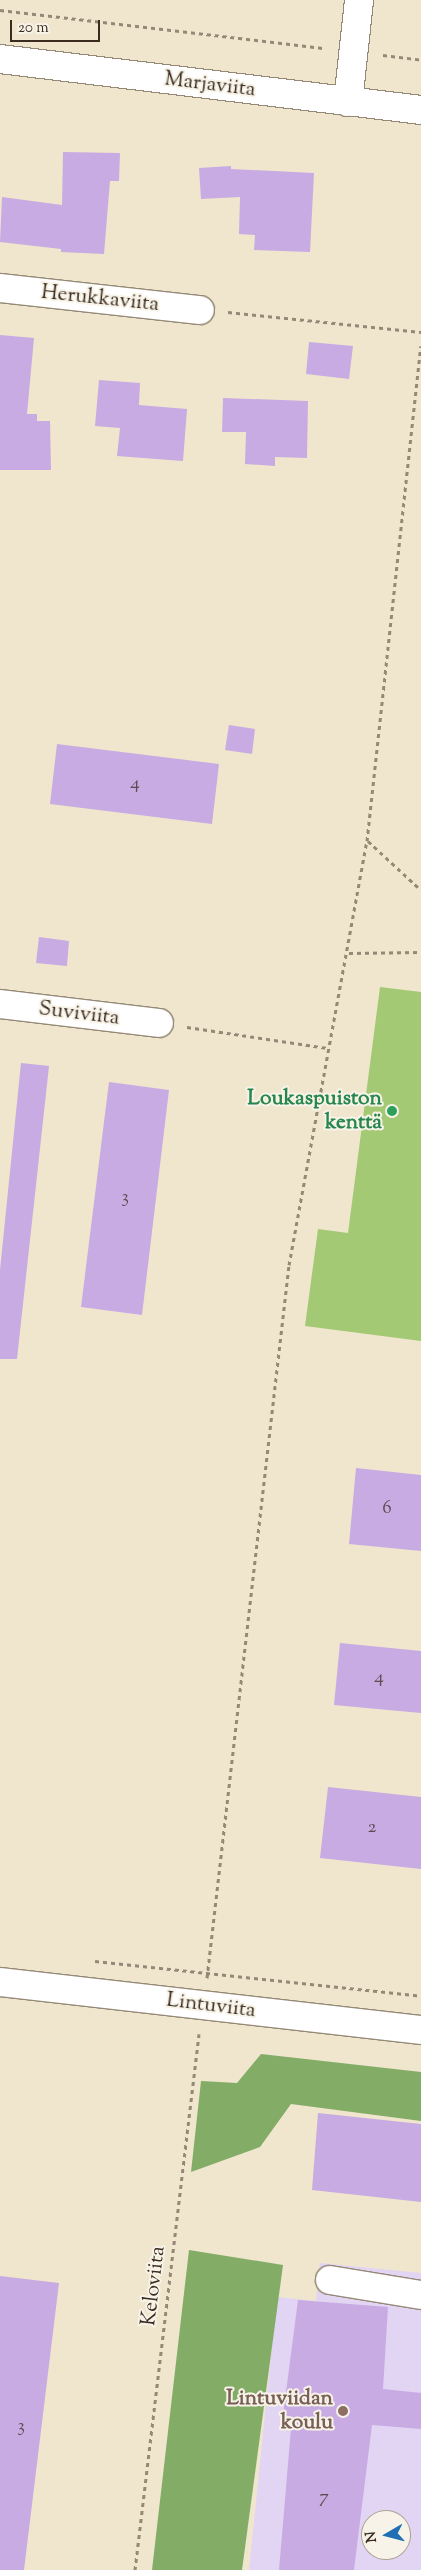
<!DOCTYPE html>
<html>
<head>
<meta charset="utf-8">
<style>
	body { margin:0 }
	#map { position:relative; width:421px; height:2570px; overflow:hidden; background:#efe6cd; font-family:"Sorts Mill Goudy",serif }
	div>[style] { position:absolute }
	.built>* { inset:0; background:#e2d4f3 }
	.green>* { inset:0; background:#a4c974 }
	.forest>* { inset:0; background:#83ad66 }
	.building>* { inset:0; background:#c8abe2 }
	.path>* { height:3px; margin-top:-1.5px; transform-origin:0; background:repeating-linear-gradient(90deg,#958876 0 4px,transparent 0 8px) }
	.roads { filter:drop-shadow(1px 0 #958876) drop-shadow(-1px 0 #958876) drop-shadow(0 1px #958876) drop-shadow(0 -1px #958876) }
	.minor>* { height:28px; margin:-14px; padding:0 14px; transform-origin:14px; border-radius:14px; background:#fff }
	.dots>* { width:14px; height:14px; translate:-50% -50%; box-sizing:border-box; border:2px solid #f7f3e8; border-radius:50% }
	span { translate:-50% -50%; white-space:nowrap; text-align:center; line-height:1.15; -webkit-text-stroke:4px #f7f3e8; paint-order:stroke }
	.number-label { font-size:19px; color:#5e4a4f }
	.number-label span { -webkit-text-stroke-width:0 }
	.street-label { font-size:21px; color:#3b2a1e }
	.leisure-label { font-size:21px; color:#27864d; font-weight:700 }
	.right { translate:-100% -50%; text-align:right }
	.education-label { font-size:21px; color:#785e54; font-weight:700 }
	.north { position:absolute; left:361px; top:2510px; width:50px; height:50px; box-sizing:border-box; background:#f7f3e8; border:1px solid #aca397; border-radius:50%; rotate:262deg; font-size:14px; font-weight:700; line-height:20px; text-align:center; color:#3b2a1e }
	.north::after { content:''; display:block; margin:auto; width:18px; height:22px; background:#1f6fb2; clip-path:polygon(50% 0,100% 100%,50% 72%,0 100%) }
	.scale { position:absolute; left:10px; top:20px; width:90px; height:22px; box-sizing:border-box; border:2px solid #3b2a1e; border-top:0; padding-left:6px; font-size:15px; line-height:18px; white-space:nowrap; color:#3b2a1e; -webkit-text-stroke:4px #f7f3e8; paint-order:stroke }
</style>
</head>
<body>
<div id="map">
	<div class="built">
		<div style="clip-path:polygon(evenodd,320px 2263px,421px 2273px,421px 2570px,249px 2570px,277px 2297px,316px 2301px,320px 2263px,371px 2520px,401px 2520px,401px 2550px,371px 2550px,371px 2520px)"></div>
	</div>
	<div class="green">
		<div style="clip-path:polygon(380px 987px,421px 992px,421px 1341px,305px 1326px,318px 1229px,348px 1233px)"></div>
	</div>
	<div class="forest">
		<div style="clip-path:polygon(261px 2054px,421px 2072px,421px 2121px,291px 2104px,260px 2147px,191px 2172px,201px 2081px,237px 2083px)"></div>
		<div style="clip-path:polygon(189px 2250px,283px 2265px,242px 2570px,152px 2570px)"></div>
	</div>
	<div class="building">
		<div style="clip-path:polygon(63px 152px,120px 153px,119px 181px,110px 181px,104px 254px,61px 252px,61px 249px,0 242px,2px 197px,62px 205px)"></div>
		<div style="clip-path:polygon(231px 166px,231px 169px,314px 173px,310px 252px,254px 250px,255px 235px,239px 234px,240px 197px,201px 199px,199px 168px)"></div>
		<div style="clip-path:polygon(0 335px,34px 338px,27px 414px,37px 414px,37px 421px,50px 421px,51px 470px,0 470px)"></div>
		<div style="clip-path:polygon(309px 342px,353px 346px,349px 379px,306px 374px)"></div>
		<div style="clip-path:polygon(99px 380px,140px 383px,139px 405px,187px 409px,183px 461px,117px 456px,120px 428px,95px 426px)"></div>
		<div style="clip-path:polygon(223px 398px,308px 401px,307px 458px,275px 457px,275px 466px,245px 464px,246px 432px,222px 432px)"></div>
		<div style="clip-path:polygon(229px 725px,255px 729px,252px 754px,225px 750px)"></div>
		<div style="clip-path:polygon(57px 744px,219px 764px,212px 824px,50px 804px)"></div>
		<div style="clip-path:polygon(39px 937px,69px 941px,67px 966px,36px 963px)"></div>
		<div style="clip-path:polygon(21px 1063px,49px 1066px,17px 1359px,0 1359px,0 1270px)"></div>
		<div style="clip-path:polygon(109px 1082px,169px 1090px,142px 1315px,81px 1307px)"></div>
		<div style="clip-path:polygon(356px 1468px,421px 1475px,421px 1551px,349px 1544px)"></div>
		<div style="clip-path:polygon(340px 1643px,421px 1651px,421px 1713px,334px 1705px)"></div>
		<div style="clip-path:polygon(328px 1787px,421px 1797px,421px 1869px,320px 1858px)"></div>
		<div style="clip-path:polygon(318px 2113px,421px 2124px,421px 2202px,312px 2190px)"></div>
		<div style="clip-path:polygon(0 2276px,59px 2283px,24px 2570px,0 2570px)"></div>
		<div style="clip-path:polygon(298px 2300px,388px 2307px,383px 2389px,421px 2393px,421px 2429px,372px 2425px,354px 2570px,279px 2570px,292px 2417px,283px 2415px)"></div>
	</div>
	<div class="path">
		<div style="left:0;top:10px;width:327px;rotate:6.7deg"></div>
		<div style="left:383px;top:55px;width:38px;rotate:7deg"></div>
		<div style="left:228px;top:312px;width:194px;rotate:5.9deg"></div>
		<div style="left:368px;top:841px;width:72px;rotate:42.8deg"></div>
		<div style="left:349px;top:953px;width:72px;rotate:-0.8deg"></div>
		<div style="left:187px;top:1027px;width:142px;rotate:8.5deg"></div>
		<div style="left:95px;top:1961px;width:328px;rotate:6.1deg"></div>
		<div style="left:207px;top:1978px;width:718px;rotate:-83.44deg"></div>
		<div style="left:289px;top:1265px;width:431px;rotate:-79.6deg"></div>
		<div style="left:367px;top:841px;width:498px;rotate:-83.8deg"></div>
		<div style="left:135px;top:2570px;width:540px;rotate:-83.19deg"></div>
	</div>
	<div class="roads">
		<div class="minor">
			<div style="left:0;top:59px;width:424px;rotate:6.9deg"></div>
			<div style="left:348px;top:102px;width:103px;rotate:-83.8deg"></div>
			<div style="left:0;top:288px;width:201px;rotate:6.3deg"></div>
			<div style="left:0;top:1004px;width:160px;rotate:6.8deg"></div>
			<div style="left:0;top:1982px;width:424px;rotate:6.5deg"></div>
			<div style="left:330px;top:2280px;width:92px;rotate:9.4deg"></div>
		</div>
	</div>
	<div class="dots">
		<div style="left:392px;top:1111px;background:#2e9e5b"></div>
		<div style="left:343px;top:2411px;background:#8d6e63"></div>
	</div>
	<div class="number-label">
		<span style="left:135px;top:784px">4</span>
		<span style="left:125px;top:1198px">3</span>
		<span style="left:387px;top:1509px">6</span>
		<span style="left:379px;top:1678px">4</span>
		<span style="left:372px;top:1828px">2</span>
		<span style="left:21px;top:2427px">3</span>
		<span style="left:324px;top:2498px">7</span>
	</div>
	<div class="street-label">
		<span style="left:210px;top:85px;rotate:7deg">Marjaviita</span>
		<span style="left:100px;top:299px;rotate:6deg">Herukkaviita</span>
		<span style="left:79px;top:1014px;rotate:7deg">Suviviita</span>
		<span style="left:211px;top:2006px;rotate:7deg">Lintuviita</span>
		<span style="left:154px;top:2286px;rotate:-83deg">Keloviita</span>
	</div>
	<div class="leisure-label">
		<span class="right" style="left:382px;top:1111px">Loukaspuiston<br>kenttä</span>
	</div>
	<div class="education-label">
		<span class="right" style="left:333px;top:2411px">Lintuviidan<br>koulu</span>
	</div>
	<div class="north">N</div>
	<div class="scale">20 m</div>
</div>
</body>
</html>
